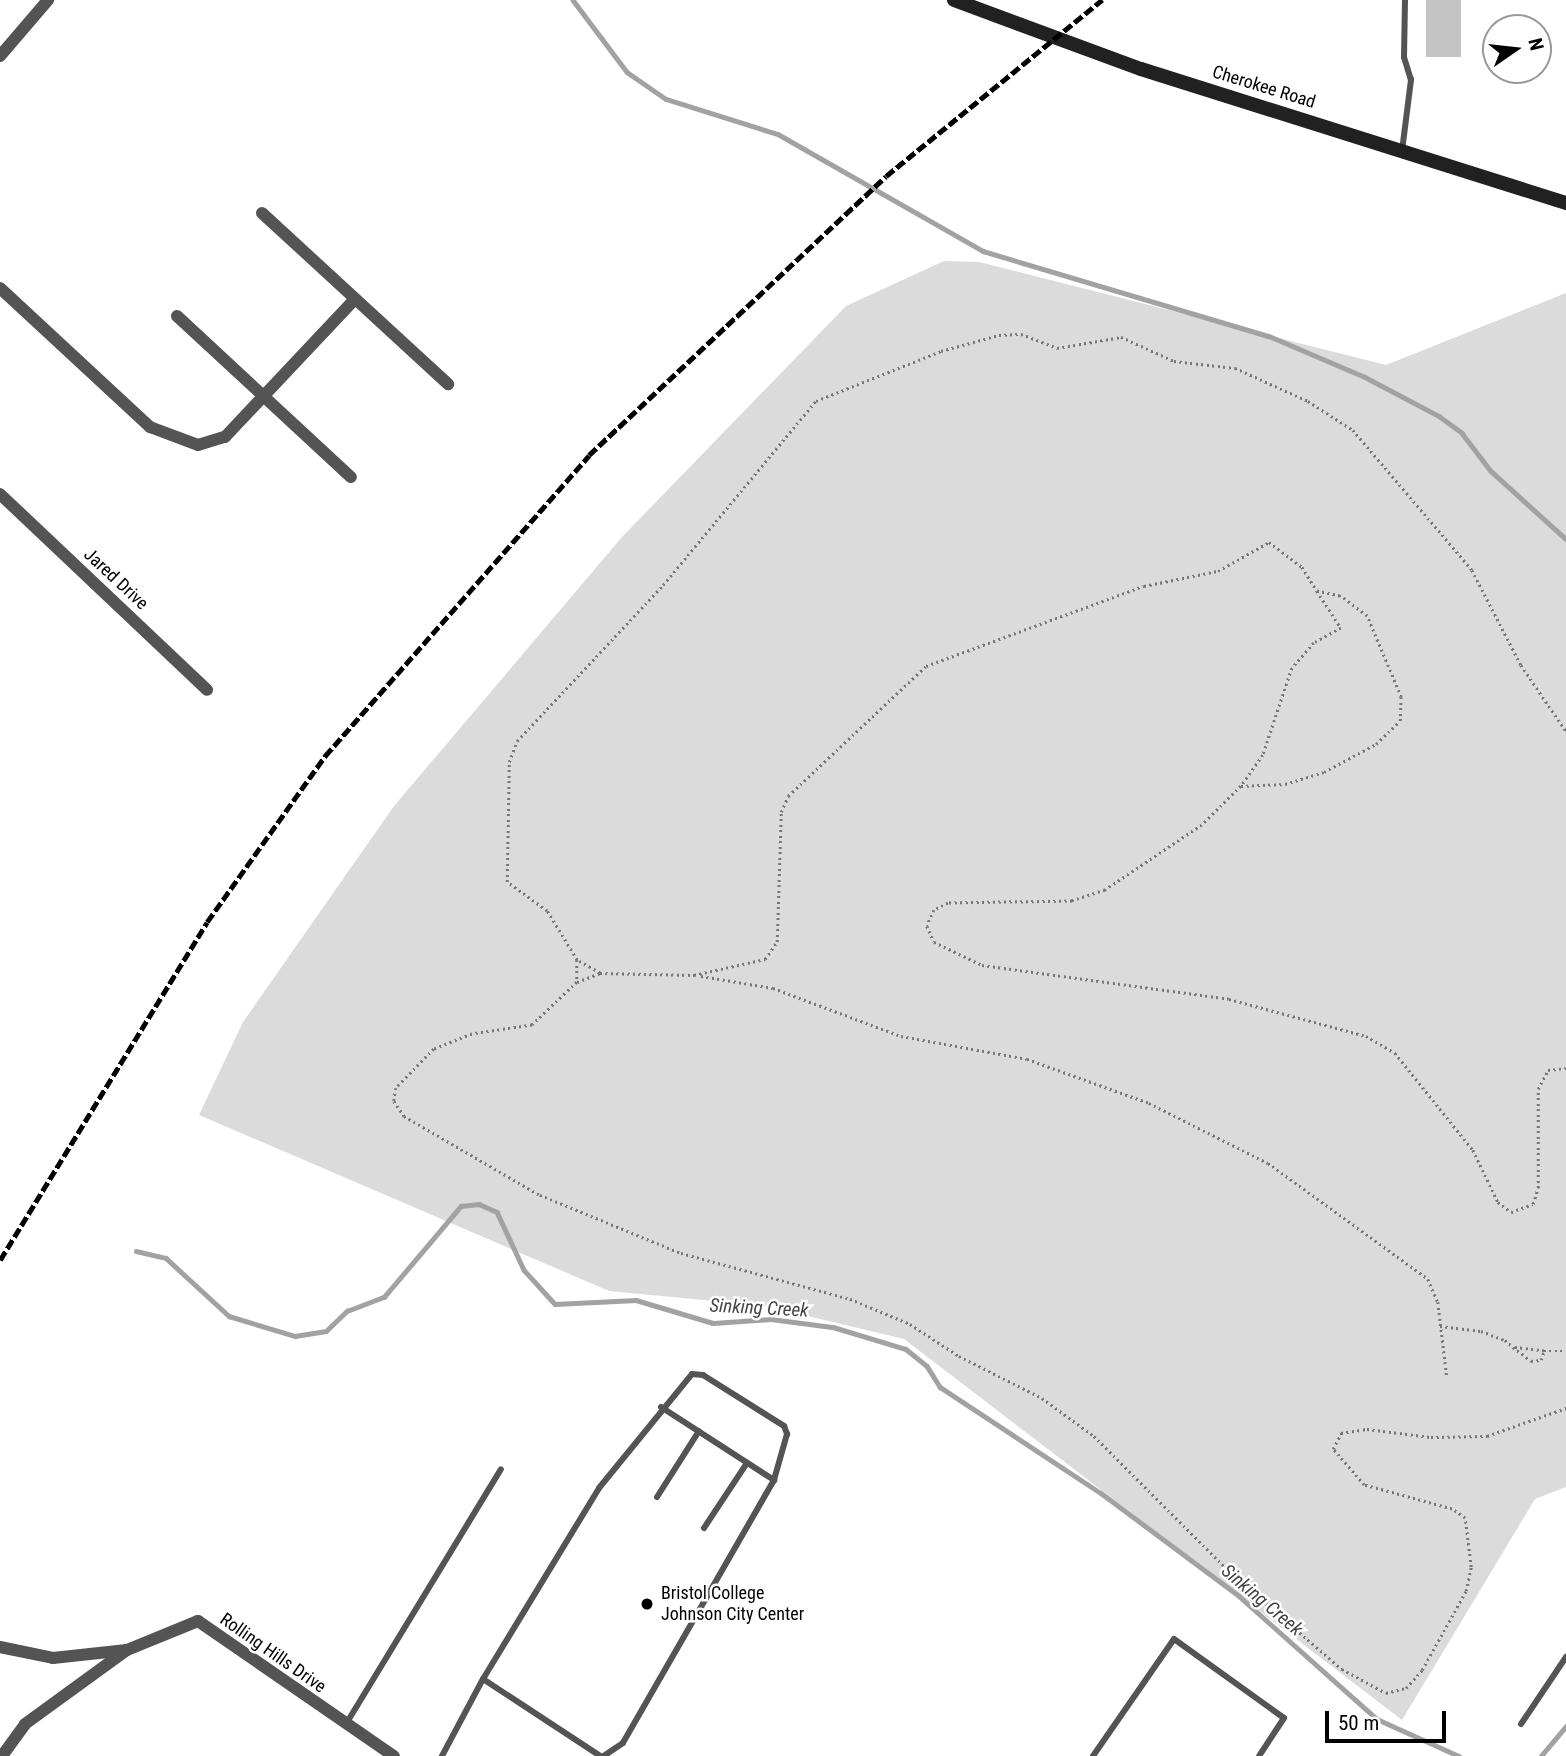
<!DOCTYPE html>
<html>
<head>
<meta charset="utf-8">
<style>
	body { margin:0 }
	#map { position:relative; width:1566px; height:1756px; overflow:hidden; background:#fff; font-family:"Roboto Condensed",sans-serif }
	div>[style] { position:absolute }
	.green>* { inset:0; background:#dbdbdb }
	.stream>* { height:4.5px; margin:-2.25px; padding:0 2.25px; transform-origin:2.25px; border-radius:2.25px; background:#a2a2a2 }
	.building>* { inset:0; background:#c4c4c4 }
	.path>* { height:2.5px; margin-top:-1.25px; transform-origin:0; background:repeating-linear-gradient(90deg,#767676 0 2px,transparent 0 5.5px) }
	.lane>* { height:6px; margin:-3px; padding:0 3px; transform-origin:3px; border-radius:3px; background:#545454 }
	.street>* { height:12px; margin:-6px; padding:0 6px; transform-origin:6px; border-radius:6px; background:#545454 }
	.secondary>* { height:14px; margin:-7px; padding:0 7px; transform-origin:7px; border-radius:7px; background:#212121 }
	.rail>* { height:4.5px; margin-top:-2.25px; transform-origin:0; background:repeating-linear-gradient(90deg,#000 0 10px,transparent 0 13.5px) }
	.dots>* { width:19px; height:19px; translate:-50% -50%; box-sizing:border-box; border:4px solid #fff; border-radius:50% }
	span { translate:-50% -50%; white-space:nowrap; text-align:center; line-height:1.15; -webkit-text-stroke:5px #fff; paint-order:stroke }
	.street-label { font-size:18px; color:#000 }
	.poi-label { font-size:18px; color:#000 }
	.left { translate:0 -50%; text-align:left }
	.water-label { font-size:19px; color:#434343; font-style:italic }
	.north { position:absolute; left:1482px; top:14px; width:70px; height:70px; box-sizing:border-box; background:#fff; border:2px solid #999; border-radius:50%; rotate:76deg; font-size:19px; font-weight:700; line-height:28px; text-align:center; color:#000 }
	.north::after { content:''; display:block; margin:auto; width:24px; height:32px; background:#000; clip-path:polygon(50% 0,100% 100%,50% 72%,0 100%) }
	.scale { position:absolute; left:1325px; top:1711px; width:121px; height:32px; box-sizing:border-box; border:4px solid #000; border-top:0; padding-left:9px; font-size:21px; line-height:24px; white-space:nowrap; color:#000; -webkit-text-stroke:5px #fff; paint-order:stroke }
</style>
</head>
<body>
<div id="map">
	<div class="green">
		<div style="clip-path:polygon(944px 261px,979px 262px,1386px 365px,1566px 293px,1566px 1487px,1535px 1499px,1402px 1720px,904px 1339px,766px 1306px,609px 1291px,199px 1115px,243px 1022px,394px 806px,622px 537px,846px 306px)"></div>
	</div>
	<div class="stream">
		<div style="left:573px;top:0;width:90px;rotate:53.1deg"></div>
		<div style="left:627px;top:72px;width:47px;rotate:34.7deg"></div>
		<div style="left:666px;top:99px;width:117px;rotate:17.4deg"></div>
		<div style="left:778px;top:134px;width:236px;rotate:29.7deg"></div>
		<div style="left:983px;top:251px;width:298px;rotate:16.6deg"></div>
		<div style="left:1269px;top:336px;width:104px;rotate:23.1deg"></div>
		<div style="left:1365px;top:377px;width:84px;rotate:27.8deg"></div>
		<div style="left:1439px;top:416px;width:29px;rotate:36deg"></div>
		<div style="left:1462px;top:433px;width:48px;rotate:52.7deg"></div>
		<div style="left:1491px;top:471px;width:101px;rotate:42.2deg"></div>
		<div style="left:136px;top:1251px;width:31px;rotate:13deg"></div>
		<div style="left:166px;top:1258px;width:86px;rotate:42.6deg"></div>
		<div style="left:229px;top:1316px;width:69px;rotate:16.9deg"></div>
		<div style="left:295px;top:1336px;width:31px;rotate:-9deg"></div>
		<div style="left:326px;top:1331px;width:29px;rotate:-44deg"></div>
		<div style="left:347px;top:1311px;width:40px;rotate:-21deg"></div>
		<div style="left:384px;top:1297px;width:119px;rotate:-49.8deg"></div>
		<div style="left:461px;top:1206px;width:18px;rotate:-6deg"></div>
		<div style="left:479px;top:1204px;width:20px;rotate:24deg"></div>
		<div style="left:497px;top:1212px;width:64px;rotate:65deg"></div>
		<div style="left:524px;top:1270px;width:46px;rotate:47.6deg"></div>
		<div style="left:555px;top:1304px;width:81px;rotate:-2.8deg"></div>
		<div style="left:636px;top:1300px;width:80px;rotate:16.6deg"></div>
		<div style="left:713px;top:1323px;width:58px;rotate:-3.9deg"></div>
		<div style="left:771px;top:1319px;width:63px;rotate:7.4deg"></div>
		<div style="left:833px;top:1327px;width:76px;rotate:16.8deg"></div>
		<div style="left:906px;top:1349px;width:27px;rotate:39deg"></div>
		<div style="left:927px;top:1366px;width:25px;rotate:58deg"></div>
		<div style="left:940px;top:1387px;width:193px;rotate:33.4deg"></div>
		<div style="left:1101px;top:1493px;width:172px;rotate:36.7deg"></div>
		<div style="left:1239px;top:1596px;width:185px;rotate:41.7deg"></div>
		<div style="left:1377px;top:1719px;width:90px;rotate:24.3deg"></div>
		<div style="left:1541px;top:1756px;width:39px;rotate:-50deg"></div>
	</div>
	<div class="building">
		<div style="clip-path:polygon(1426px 0,1461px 0,1461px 57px,1426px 57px)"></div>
	</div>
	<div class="path">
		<div style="left:1241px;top:786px;width:55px;rotate:135deg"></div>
		<div style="left:1202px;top:825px;width:117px;rotate:146.2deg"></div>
		<div style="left:1105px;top:890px;width:35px;rotate:162deg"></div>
		<div style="left:1072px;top:901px;width:124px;rotate:179.1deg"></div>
		<div style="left:948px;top:903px;width:16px;rotate:153deg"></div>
		<div style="left:934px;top:910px;width:17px;rotate:114deg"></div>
		<div style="left:927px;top:926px;width:17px;rotate:66deg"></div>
		<div style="left:934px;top:942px;width:53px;rotate:25.6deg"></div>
		<div style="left:982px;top:965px;width:249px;rotate:7.8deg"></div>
		<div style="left:1229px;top:999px;width:142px;rotate:15.1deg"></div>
		<div style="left:1366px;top:1036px;width:34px;rotate:30deg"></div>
		<div style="left:1395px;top:1053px;width:124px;rotate:51.2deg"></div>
		<div style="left:1473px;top:1150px;width:58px;rotate:64.3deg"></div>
		<div style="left:1498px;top:1202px;width:16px;rotate:38deg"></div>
		<div style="left:1511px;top:1212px;width:23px;rotate:-20deg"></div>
		<div style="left:1533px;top:1204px;width:17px;rotate:-73deg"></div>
		<div style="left:1538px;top:1188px;width:99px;rotate:-90deg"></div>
		<div style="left:1538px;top:1089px;width:21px;rotate:-62deg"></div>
		<div style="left:1548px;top:1070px;width:18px;rotate:-6deg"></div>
		<div style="left:577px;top:960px;width:22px;rotate:90deg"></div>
		<div style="left:577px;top:982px;width:25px;rotate:-21deg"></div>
		<div style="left:600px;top:973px;width:26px;rotate:-151deg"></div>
		<div style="left:577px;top:960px;width:57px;rotate:-121.5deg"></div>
		<div style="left:547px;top:911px;width:49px;rotate:-144.1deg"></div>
		<div style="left:507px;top:882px;width:120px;rotate:-89deg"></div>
		<div style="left:509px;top:762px;width:22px;rotate:-69deg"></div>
		<div style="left:517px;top:741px;width:214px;rotate:-46.9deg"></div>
		<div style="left:663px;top:585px;width:239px;rotate:-50.3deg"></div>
		<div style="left:816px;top:401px;width:135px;rotate:-21.8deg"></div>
		<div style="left:941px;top:351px;width:60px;rotate:-15.4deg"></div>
		<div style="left:999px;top:335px;width:22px;rotate:-3deg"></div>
		<div style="left:1021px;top:334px;width:39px;rotate:21deg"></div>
		<div style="left:1057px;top:348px;width:65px;rotate:-9.8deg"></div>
		<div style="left:1121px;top:337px;width:58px;rotate:24.4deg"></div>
		<div style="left:1174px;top:361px;width:61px;rotate:6.5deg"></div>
		<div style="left:1235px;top:368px;width:80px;rotate:24.3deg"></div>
		<div style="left:1308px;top:401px;width:54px;rotate:32.8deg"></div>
		<div style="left:1353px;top:430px;width:184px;rotate:49.6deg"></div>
		<div style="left:1472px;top:570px;width:107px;rotate:62.7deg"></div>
		<div style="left:1521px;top:665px;width:80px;rotate:55.7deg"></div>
		<div style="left:600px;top:973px;width:94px;rotate:1.2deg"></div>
		<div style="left:694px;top:975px;width:73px;rotate:-12.7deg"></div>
		<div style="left:765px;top:959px;width:21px;rotate:-55deg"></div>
		<div style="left:777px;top:942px;width:130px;rotate:-88.2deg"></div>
		<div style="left:781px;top:812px;width:17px;rotate:-66deg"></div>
		<div style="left:788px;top:796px;width:190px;rotate:-43.3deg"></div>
		<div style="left:926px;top:666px;width:232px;rotate:-20.2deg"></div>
		<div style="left:1144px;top:586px;width:76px;rotate:-11.5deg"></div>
		<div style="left:1218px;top:571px;width:59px;rotate:-29.6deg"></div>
		<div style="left:1269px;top:542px;width:41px;rotate:37.1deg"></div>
		<div style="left:1302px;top:567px;width:28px;rotate:58deg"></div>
		<div style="left:1317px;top:591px;width:44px;rotate:57deg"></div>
		<div style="left:1341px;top:628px;width:31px;rotate:151deg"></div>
		<div style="left:1314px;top:643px;width:33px;rotate:131deg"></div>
		<div style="left:1292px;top:668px;width:92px;rotate:108.4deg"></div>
		<div style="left:1263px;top:755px;width:38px;rotate:125deg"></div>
		<div style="left:1241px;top:786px;width:44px;rotate:-2.6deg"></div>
		<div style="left:1285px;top:784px;width:41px;rotate:-17.1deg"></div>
		<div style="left:1324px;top:772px;width:59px;rotate:-28.3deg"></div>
		<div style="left:1376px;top:744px;width:33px;rotate:-44deg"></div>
		<div style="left:1400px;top:721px;width:24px;rotate:-88deg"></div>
		<div style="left:1401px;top:697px;width:88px;rotate:-112.8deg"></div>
		<div style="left:1367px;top:616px;width:34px;rotate:-143deg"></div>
		<div style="left:1340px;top:596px;width:24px;rotate:-168deg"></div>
		<div style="left:701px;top:976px;width:73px;rotate:9.5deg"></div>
		<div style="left:773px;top:988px;width:137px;rotate:20.6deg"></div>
		<div style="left:901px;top:1036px;width:128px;rotate:10.3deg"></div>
		<div style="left:1027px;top:1059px;width:130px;rotate:19.8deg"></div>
		<div style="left:1149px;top:1103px;width:133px;rotate:26.8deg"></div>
		<div style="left:1268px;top:1163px;width:198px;rotate:35.9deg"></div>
		<div style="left:1428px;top:1279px;width:25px;rotate:67deg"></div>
		<div style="left:1438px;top:1302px;width:77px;rotate:83.2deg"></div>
		<div style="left:577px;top:982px;width:62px;rotate:136.3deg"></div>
		<div style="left:532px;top:1025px;width:61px;rotate:171.5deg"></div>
		<div style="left:472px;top:1034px;width:41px;rotate:158.5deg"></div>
		<div style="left:434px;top:1049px;width:54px;rotate:134.3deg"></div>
		<div style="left:396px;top:1088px;width:13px;rotate:99deg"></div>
		<div style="left:394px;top:1101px;width:18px;rotate:56deg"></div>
		<div style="left:404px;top:1116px;width:157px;rotate:30.2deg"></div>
		<div style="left:540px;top:1195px;width:152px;rotate:22.4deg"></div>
		<div style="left:681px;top:1253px;width:175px;rotate:15.2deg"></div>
		<div style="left:850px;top:1299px;width:65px;rotate:22.6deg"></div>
		<div style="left:910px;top:1324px;width:59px;rotate:33.1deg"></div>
		<div style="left:959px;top:1356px;width:93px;rotate:26.8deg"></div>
		<div style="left:1042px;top:1398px;width:64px;rotate:36.2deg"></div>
		<div style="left:1094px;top:1436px;width:197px;rotate:45deg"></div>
		<div style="left:1233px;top:1575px;width:144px;rotate:40.8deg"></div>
		<div style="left:1342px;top:1669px;width:50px;rotate:28.6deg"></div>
		<div style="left:1386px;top:1693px;width:21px;rotate:-14deg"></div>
		<div style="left:1406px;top:1688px;width:24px;rotate:-48deg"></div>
		<div style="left:1422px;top:1670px;width:90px;rotate:-60.9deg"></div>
		<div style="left:1466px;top:1591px;width:25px;rotate:-78deg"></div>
		<div style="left:1471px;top:1567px;width:49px;rotate:-97deg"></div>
		<div style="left:1465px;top:1518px;width:16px;rotate:-145deg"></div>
		<div style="left:1452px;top:1509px;width:91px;rotate:-164.7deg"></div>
		<div style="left:1364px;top:1485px;width:48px;rotate:-130.7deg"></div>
		<div style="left:1333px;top:1449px;width:18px;rotate:-63deg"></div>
		<div style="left:1341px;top:1433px;width:26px;rotate:-9deg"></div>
		<div style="left:1367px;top:1429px;width:64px;rotate:7.1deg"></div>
		<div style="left:1431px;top:1437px;width:56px;rotate:-1deg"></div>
		<div style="left:1487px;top:1436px;width:84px;rotate:-19.5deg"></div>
		<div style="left:1440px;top:1326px;width:41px;rotate:7deg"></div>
		<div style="left:1481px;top:1331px;width:26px;rotate:21deg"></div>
		<div style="left:1505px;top:1340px;width:11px;rotate:41deg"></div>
		<div style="left:1513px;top:1347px;width:23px;rotate:38deg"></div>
		<div style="left:1531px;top:1361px;width:10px;rotate:-6deg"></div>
		<div style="left:1541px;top:1360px;width:9px;rotate:-72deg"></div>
		<div style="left:1544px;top:1351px;width:31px;rotate:-173deg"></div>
		<div style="left:1544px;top:1351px;width:22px"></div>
	</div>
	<div class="lane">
		<div style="left:1402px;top:151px;width:72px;rotate:-82.8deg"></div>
		<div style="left:1411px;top:80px;width:24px;rotate:-107deg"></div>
		<div style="left:1404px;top:57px;width:57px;rotate:-89deg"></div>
		<div style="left:661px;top:1407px;width:135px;rotate:32.9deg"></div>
		<div style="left:657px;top:1497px;width:78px;rotate:-57.5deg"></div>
		<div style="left:704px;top:1528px;width:78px;rotate:-56.5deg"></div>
		<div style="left:483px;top:1679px;width:223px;rotate:-58.7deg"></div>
		<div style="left:599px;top:1488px;width:147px;rotate:-50.8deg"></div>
		<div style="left:692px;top:1374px;width:11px;rotate:5deg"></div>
		<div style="left:703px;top:1375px;width:96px;rotate:32.2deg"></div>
		<div style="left:784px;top:1426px;width:9px;rotate:69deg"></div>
		<div style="left:787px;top:1434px;width:48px;rotate:105.8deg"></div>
		<div style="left:774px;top:1480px;width:303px;rotate:119.9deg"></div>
		<div style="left:623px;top:1743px;width:23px;rotate:146deg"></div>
		<div style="left:346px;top:1724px;width:298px;rotate:-58.7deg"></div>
		<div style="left:1521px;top:1724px;width:81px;rotate:-56.1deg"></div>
		<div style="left:442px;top:1756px;width:87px;rotate:-62deg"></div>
		<div style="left:483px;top:1679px;width:140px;rotate:33.3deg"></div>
		<div style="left:1093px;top:1756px;width:142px;rotate:-55.3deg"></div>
		<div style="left:1174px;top:1639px;width:135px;rotate:35.7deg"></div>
		<div style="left:1284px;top:1718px;width:45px;rotate:123.3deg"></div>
	</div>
	<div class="street">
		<div style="left:0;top:56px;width:74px;rotate:-49.4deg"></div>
		<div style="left:262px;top:213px;width:253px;rotate:42.6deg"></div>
		<div style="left:0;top:288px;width:205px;rotate:42.8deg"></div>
		<div style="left:150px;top:427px;width:51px;rotate:20.6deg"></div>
		<div style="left:198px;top:445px;width:28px;rotate:-17deg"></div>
		<div style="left:225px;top:437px;width:188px;rotate:-46.7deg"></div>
		<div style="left:177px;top:316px;width:237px;rotate:42.8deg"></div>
		<div style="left:0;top:494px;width:285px;rotate:43.4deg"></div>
		<div style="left:0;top:1647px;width:54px;rotate:11.7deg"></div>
		<div style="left:53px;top:1658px;width:74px;rotate:-6.2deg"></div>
		<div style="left:127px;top:1650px;width:77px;rotate:-22.2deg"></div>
		<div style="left:198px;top:1621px;width:238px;rotate:34.6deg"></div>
		<div style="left:2px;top:1756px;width:39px;rotate:-54deg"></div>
		<div style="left:25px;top:1724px;width:126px;rotate:-36deg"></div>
	</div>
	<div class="secondary">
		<div style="left:954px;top:0;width:199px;rotate:20.3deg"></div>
		<div style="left:1141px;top:69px;width:446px;rotate:17.5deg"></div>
	</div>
	<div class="rail">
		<div style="left:0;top:1260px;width:396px;rotate:-58.5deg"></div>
		<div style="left:207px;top:922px;width:204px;rotate:-54.6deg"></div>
		<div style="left:325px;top:756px;width:400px;rotate:-48.7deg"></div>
		<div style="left:589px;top:455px;width:407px;rotate:-43.2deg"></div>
		<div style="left:886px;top:176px;width:279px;rotate:-39.2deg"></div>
	</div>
	<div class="dots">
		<div style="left:647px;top:1604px;background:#000"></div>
	</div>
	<div class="street-label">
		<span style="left:1264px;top:87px;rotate:17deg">Cherokee Road</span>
		<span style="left:116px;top:579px;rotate:43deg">Jared Drive</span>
		<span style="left:273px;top:1653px;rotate:35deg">Rolling Hills Drive</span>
	</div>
	<div class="poi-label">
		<span class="left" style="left:661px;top:1604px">Bristol College<br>Johnson City Center</span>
	</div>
	<div class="water-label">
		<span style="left:759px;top:1308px;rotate:3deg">Sinking Creek</span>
		<span style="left:1262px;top:1600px;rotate:40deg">Sinking Creek</span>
	</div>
	<div class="north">N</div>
	<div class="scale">50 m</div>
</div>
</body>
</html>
